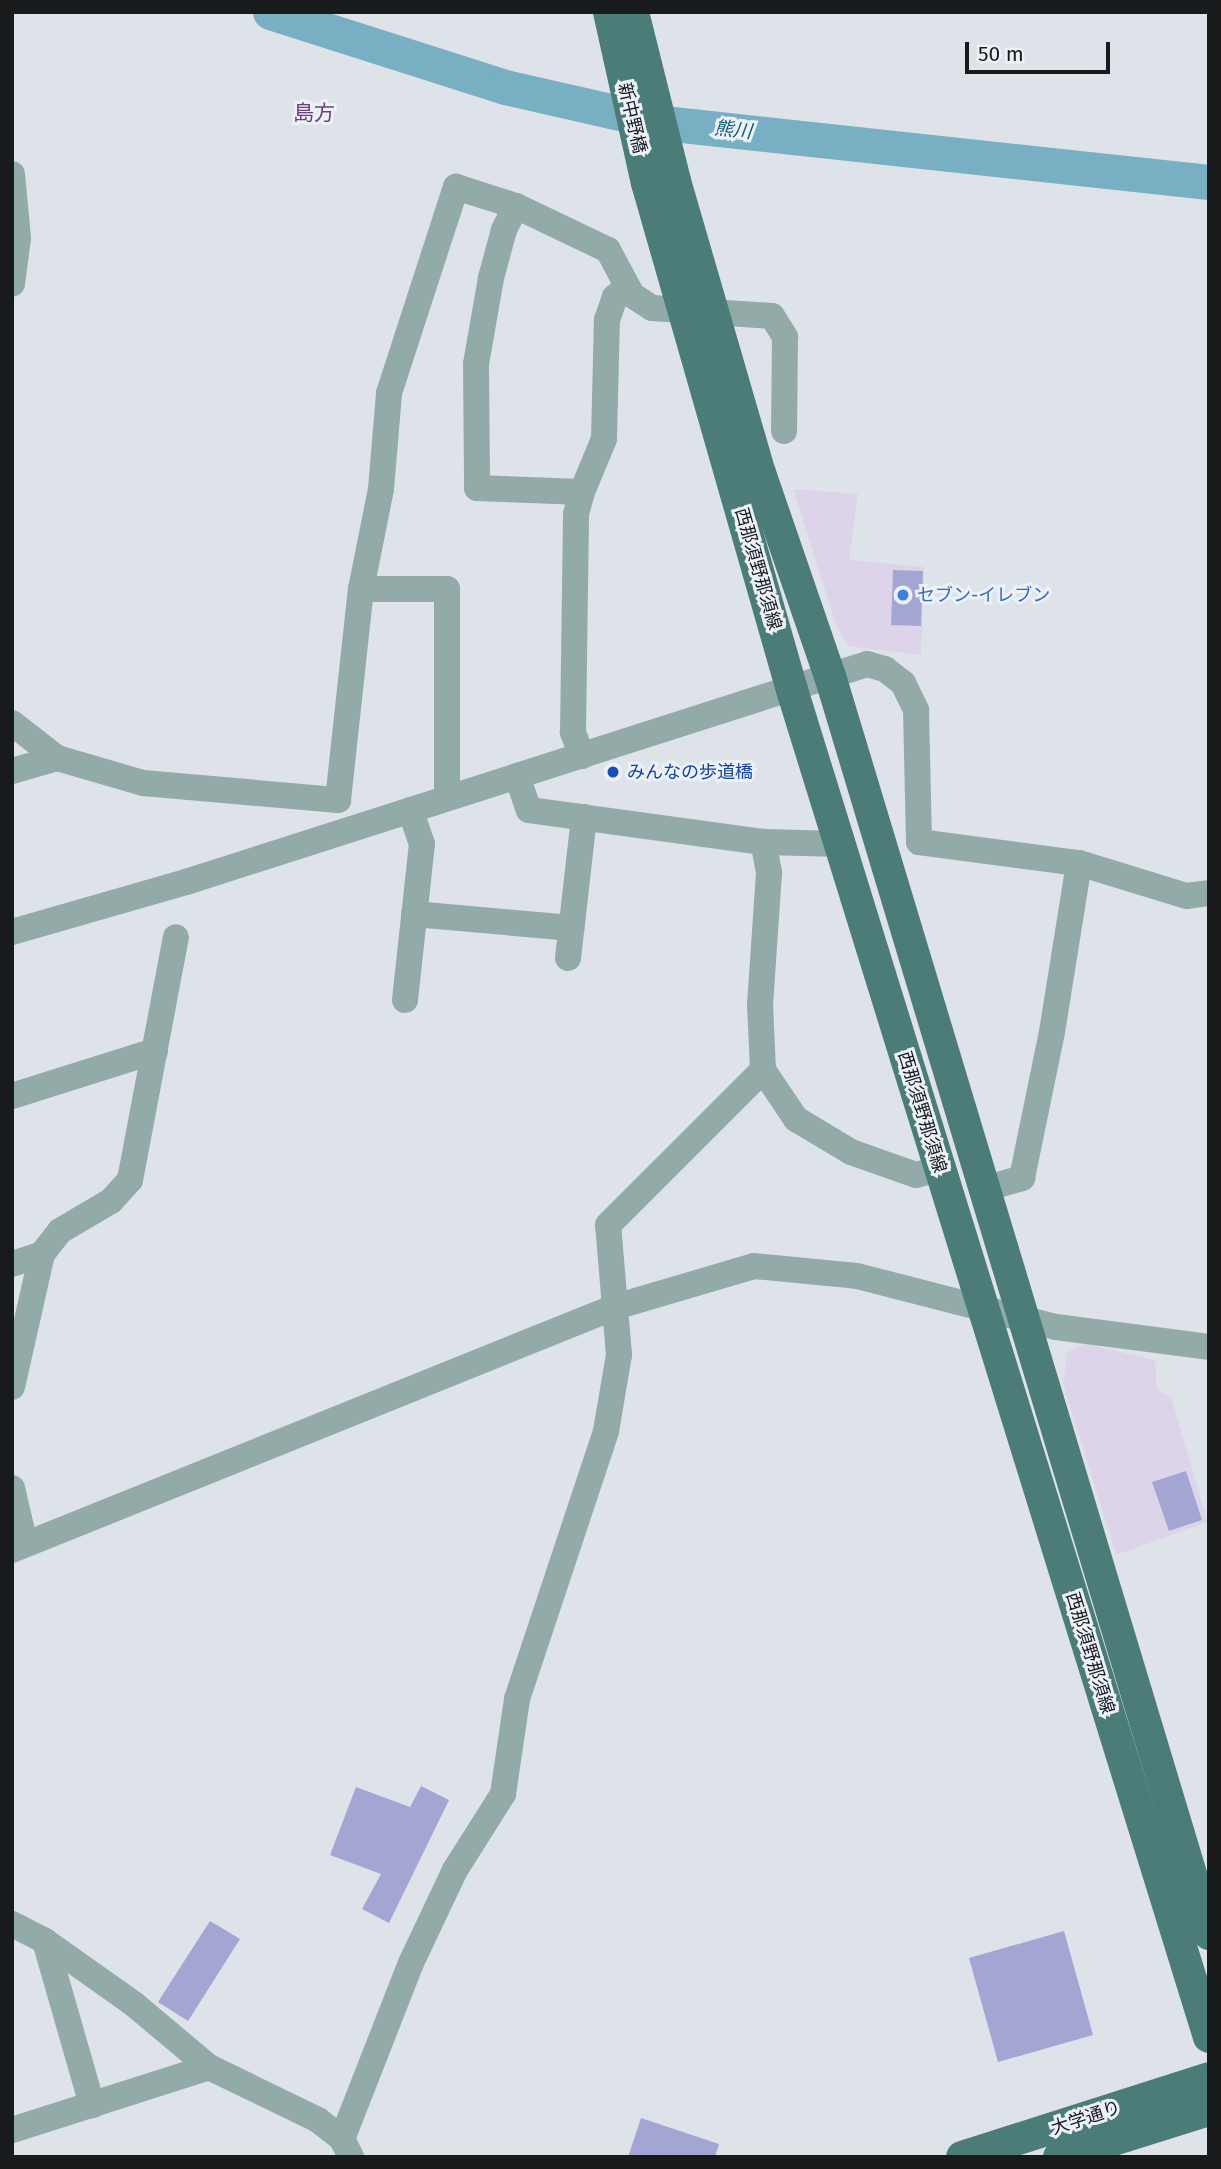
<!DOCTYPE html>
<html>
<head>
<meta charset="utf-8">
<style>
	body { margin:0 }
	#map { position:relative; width:1221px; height:2169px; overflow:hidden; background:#dee3e9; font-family:"Fira Sans","Noto Sans JP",sans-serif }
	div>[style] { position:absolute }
	.commercial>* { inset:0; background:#ded4e9 }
	.river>* { height:35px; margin:-17.5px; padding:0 17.5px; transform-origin:17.5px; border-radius:17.5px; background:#79afc3 }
	.building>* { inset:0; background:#a3a5d2 }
	.minor>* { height:26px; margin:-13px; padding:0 13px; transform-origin:13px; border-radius:13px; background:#92aba9 }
	.major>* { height:32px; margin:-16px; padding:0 16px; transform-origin:16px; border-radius:16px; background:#4b7c78 }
	.dots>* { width:19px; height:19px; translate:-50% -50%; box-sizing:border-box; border:4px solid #ebf1f7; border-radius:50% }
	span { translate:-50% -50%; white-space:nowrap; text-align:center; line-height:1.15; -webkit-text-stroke:6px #ebf1f7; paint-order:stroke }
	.street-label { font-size:18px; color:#181a1c }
	.shop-label { font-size:18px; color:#366cbe }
	.left { translate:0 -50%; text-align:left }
	.transit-label { font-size:18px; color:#164399 }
	.water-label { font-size:19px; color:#125b70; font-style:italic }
	.quarter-label { font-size:21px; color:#67437d }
	.frame { position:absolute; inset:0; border:14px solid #181a1c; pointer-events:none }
	.scale { position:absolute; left:965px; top:42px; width:145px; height:32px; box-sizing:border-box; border:4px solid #181a1c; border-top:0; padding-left:9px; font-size:21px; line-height:24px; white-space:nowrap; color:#181a1c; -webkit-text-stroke:5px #ebf1f7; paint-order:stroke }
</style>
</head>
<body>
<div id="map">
	<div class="commercial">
		<div style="clip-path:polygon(793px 489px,858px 494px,849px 560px,924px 567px,921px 655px,849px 646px,837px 628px)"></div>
		<div style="clip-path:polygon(1087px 1344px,1155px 1360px,1157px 1390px,1171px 1397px,1208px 1522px,1116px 1555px,1063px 1383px,1067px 1352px)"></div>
	</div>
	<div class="river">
		<div style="left:270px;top:12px;width:247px;rotate:17.7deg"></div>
		<div style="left:505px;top:87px;width:163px;rotate:12.8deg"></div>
		<div style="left:664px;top:123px;width:548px;rotate:6.18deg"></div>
	</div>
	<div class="building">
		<div style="clip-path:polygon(893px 570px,923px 571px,921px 626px,891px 625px)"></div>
		<div style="clip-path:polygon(1186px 1471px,1202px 1520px,1169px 1531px,1152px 1482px)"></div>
		<div style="clip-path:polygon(421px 1786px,449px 1800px,389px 1923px,362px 1909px,381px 1874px,330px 1855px,356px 1787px,410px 1807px)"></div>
		<div style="clip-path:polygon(210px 1921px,240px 1939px,188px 2021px,158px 2002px)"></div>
		<div style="clip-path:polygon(1064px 1931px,1093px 2035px,998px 2062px,969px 1958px)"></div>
		<div style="clip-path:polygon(641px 2118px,719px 2144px,715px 2157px,628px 2157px)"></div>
	</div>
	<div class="minor">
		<div style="left:12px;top:174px;width:64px;rotate:84.6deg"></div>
		<div style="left:18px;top:238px;width:46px;rotate:97.4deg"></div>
		<div style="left:516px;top:206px;width:27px;rotate:117deg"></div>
		<div style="left:504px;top:230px;width:50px;rotate:105.2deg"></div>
		<div style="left:491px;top:278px;width:87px;rotate:99.9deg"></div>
		<div style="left:476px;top:364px;width:124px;rotate:89.5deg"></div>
		<div style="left:477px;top:488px;width:105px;rotate:2.2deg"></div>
		<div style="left:582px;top:492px;width:57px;rotate:-67.5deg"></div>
		<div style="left:604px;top:439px;width:119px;rotate:-88.6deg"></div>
		<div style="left:607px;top:320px;width:24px;rotate:-71deg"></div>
		<div style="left:615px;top:297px;width:16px;rotate:-40deg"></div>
		<div style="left:361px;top:589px;width:86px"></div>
		<div style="left:447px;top:589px;width:209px;rotate:90deg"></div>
		<div style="left:12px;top:723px;width:57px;rotate:37.9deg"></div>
		<div style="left:57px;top:758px;width:90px;rotate:16.2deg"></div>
		<div style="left:143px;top:783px;width:196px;rotate:5deg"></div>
		<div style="left:338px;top:800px;width:212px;rotate:-83.8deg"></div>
		<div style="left:361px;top:589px;width:102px;rotate:-78.7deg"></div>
		<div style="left:381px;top:489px;width:96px;rotate:-85.2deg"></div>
		<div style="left:389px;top:393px;width:217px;rotate:-72deg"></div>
		<div style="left:456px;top:187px;width:63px;rotate:17.6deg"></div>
		<div style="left:516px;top:206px;width:102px;rotate:25.6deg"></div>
		<div style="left:608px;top:250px;width:51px;rotate:61.9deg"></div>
		<div style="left:632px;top:295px;width:24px;rotate:33deg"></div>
		<div style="left:652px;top:308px;width:120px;rotate:3.8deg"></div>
		<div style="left:772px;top:316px;width:25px;rotate:58deg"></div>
		<div style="left:785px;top:337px;width:94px;rotate:90.6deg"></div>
		<div style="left:582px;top:756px;width:26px;rotate:-111deg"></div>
		<div style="left:573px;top:732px;width:218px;rotate:-89.2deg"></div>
		<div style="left:576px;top:514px;width:23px;rotate:-75deg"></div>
		<div style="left:12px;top:771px;width:47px;rotate:-16.1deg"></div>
		<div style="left:517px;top:776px;width:36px;rotate:71deg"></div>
		<div style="left:529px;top:810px;width:236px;rotate:7.8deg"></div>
		<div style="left:763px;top:842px;width:78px;rotate:1.5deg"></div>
		<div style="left:414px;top:914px;width:158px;rotate:5.1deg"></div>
		<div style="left:12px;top:932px;width:181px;rotate:-16deg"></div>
		<div style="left:186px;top:882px;width:715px;rotate:-17.75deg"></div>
		<div style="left:867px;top:664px;width:19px;rotate:16deg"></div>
		<div style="left:885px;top:669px;width:23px;rotate:38deg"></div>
		<div style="left:903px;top:683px;width:30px;rotate:64deg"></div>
		<div style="left:916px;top:710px;width:132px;rotate:88.7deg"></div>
		<div style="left:919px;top:842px;width:161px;rotate:7.5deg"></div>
		<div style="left:1079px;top:863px;width:112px;rotate:17.1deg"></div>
		<div style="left:1186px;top:896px;width:23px;rotate:-7deg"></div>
		<div style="left:568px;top:958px;width:142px;rotate:-83.5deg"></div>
		<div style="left:405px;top:1000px;width:157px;rotate:-83.8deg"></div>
		<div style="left:422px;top:844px;width:36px;rotate:-109deg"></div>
		<div style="left:763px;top:1070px;width:59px;rotate:56deg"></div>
		<div style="left:796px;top:1119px;width:64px;rotate:31deg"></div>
		<div style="left:851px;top:1152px;width:69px;rotate:19.5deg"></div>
		<div style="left:916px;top:1175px;width:24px;rotate:-15deg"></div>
		<div style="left:12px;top:1096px;width:150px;rotate:-17.5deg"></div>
		<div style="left:984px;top:1189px;width:40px;rotate:-16deg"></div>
		<div style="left:1022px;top:1178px;width:149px;rotate:-78.4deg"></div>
		<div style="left:1052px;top:1032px;width:171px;rotate:-80.9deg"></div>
		<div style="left:12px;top:1264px;width:32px;rotate:-18deg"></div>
		<div style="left:12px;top:1387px;width:136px;rotate:-77.3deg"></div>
		<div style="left:42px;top:1254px;width:29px;rotate:-52deg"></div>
		<div style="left:60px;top:1231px;width:59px;rotate:-30.5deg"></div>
		<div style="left:111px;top:1201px;width:28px;rotate:-48deg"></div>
		<div style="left:130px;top:1180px;width:247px;rotate:-79.3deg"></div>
		<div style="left:12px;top:1488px;width:57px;rotate:76.9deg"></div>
		<div style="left:12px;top:1550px;width:650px;rotate:-21.95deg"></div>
		<div style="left:615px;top:1307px;width:145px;rotate:-16.4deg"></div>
		<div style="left:754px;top:1266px;width:103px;rotate:5.5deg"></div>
		<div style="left:857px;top:1276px;width:205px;rotate:14.4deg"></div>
		<div style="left:1056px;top:1327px;width:154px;rotate:7.4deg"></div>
		<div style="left:12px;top:1924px;width:37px;rotate:27deg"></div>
		<div style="left:45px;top:1941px;width:110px;rotate:35.4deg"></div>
		<div style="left:135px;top:2005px;width:97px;rotate:40deg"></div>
		<div style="left:209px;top:2067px;width:121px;rotate:25.9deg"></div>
		<div style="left:318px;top:2120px;width:31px;rotate:38deg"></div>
		<div style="left:342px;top:2139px;width:20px;rotate:63deg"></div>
		<div style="left:45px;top:1941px;width:171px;rotate:74deg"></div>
		<div style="left:12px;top:2130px;width:207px;rotate:-17.7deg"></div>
		<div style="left:342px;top:2139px;width:189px;rotate:-68.6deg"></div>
		<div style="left:411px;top:1963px;width:103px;rotate:-64.7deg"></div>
		<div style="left:455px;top:1870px;width:90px;rotate:-57.7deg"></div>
		<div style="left:503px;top:1794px;width:96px;rotate:-81.6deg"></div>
		<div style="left:517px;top:1699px;width:282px;rotate:-71.6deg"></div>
		<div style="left:606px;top:1431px;width:77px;rotate:-80.3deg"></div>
		<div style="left:619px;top:1355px;width:130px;rotate:-94.8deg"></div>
		<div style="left:608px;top:1225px;width:219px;rotate:-45deg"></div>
		<div style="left:763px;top:1070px;width:65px;rotate:-92.6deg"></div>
		<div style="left:760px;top:1005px;width:133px;rotate:-86.1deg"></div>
		<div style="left:769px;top:872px;width:31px;rotate:-101deg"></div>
	</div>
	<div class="major">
		<div style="left:609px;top:12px;width:175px;rotate:77.5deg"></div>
		<div style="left:647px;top:183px;width:527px;rotate:74.04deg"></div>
		<div style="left:792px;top:690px;width:1410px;rotate:72.8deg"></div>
		<div style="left:633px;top:12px;width:174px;rotate:76deg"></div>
		<div style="left:675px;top:181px;width:304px;rotate:73.8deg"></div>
		<div style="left:760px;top:473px;width:215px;rotate:71deg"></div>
		<div style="left:830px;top:676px;width:1314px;rotate:73.23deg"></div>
		<div style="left:962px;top:2157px;width:259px;rotate:-17.7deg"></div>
		<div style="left:1059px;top:2157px;width:157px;rotate:-17.4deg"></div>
	</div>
	<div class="dots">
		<div style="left:903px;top:595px;background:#3f7fe0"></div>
		<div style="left:613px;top:772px;background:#1a4fb4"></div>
	</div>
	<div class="street-label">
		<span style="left:632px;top:118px;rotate:77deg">新中野橋</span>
		<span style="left:758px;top:569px;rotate:74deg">西那須野那須線</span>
		<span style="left:922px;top:1112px;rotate:73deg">西那須野那須線</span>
		<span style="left:1090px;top:1653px;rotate:73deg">西那須野那須線</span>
		<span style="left:1086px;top:2118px;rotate:-18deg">大学通り</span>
	</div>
	<div class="shop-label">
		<span class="left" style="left:917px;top:595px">セブン-イレブン</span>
	</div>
	<div class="transit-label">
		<span class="left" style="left:627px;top:772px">みんなの歩道橋</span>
	</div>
	<div class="water-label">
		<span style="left:733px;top:130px;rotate:6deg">熊川</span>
	</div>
	<div class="quarter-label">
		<span style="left:314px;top:113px">島方</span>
	</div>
	<div class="frame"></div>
	<div class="scale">50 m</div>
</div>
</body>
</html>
